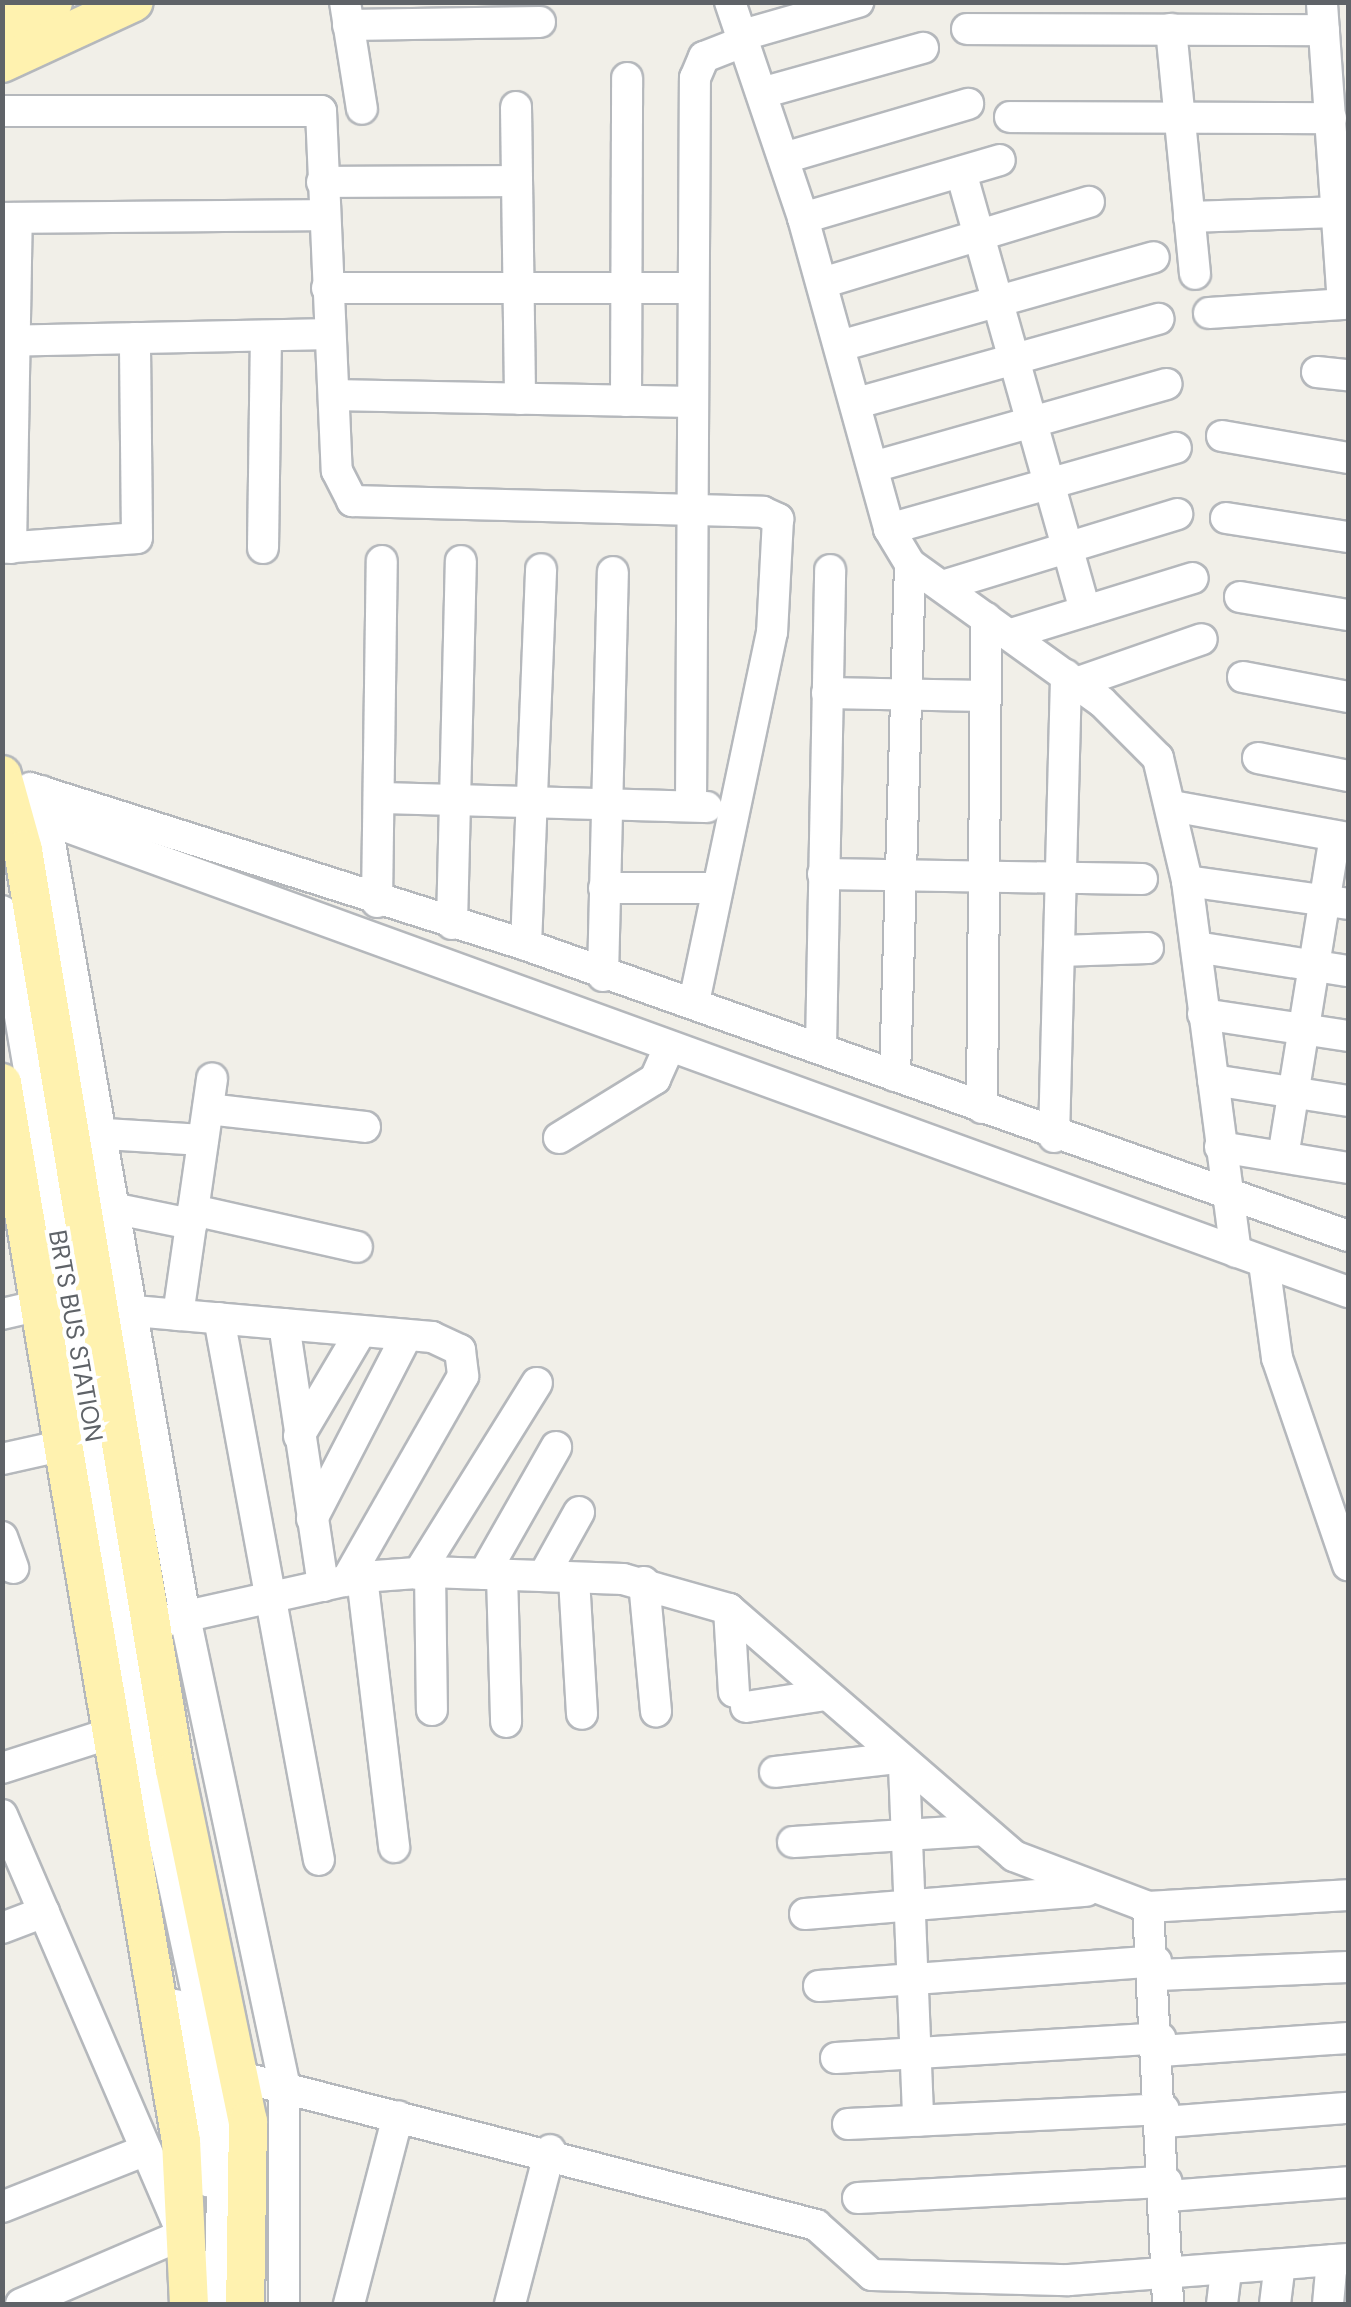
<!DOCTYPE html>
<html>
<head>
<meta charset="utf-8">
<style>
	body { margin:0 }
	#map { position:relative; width:1351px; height:2307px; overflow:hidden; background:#f1efe8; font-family:"DM Sans",sans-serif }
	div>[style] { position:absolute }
	.roads { filter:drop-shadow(2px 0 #b5b8bc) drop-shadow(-2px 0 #b5b8bc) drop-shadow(0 2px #b5b8bc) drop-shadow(0 -2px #b5b8bc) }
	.minor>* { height:30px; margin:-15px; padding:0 15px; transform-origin:15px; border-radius:15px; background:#fff }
	.major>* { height:38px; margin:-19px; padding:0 19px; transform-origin:19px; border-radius:19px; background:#fff2af }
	span { translate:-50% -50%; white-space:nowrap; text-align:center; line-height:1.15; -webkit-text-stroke:8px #fff; paint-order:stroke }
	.street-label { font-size:25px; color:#5f6368 }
	.frame { position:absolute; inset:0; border:5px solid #5f6368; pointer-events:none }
</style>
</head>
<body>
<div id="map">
	<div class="roads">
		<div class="minor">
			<div style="left:345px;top:2px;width:108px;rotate:81deg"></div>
			<div style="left:730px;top:2px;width:228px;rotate:71.3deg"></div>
			<div style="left:803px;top:218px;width:323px;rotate:74.5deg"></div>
			<div style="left:889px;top:529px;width:41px;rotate:59deg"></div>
			<div style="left:910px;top:564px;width:236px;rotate:35.7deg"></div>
			<div style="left:1102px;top:702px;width:79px;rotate:45deg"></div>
			<div style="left:1158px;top:758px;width:126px;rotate:76.7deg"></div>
			<div style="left:1187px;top:881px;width:374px;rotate:82.5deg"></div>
			<div style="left:348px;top:25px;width:192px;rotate:-0.9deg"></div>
			<div style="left:967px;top:29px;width:357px;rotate:0.2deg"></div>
			<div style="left:1171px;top:29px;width:246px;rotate:84.4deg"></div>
			<div style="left:743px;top:35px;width:120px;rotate:-16deg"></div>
			<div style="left:765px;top:92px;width:164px;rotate:-15.6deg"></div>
			<div style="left:516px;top:107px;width:292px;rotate:89.2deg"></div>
			<div style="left:2px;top:111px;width:319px"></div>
			<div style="left:321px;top:111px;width:360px;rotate:87.5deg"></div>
			<div style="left:337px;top:471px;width:34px;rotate:63deg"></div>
			<div style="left:352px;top:501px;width:411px;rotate:1.5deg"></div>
			<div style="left:763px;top:512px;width:17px;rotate:25deg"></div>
			<div style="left:778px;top:519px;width:113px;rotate:93deg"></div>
			<div style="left:772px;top:632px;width:379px;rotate:101.9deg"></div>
			<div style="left:1010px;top:117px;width:321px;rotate:0.2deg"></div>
			<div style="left:784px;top:158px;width:192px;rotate:-16.4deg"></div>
			<div style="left:961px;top:172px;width:456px;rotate:74.2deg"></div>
			<div style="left:322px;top:182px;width:195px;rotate:-0.3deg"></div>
			<div style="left:1189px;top:217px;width:147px;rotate:-1.9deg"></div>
			<div style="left:2px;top:218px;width:320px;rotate:-0.5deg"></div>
			<div style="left:803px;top:218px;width:205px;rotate:-16.4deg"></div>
			<div style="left:822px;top:283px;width:279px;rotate:-16.9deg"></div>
			<div style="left:327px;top:288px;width:364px"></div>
			<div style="left:1209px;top:313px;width:134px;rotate:-3.8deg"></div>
			<div style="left:1343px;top:304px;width:303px;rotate:-94deg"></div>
			<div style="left:2px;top:341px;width:327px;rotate:-1.2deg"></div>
			<div style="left:840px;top:346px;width:326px;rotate:-15.8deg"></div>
			<div style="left:1317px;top:372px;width:31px;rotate:6deg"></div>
			<div style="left:334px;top:395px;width:357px;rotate:1.1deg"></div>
			<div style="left:626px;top:401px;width:323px;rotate:-89.8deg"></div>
			<div style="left:857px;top:403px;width:313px;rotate:-15.6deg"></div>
			<div style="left:1222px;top:436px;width:128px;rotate:9.9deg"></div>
			<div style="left:873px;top:467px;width:305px;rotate:-15.8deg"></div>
			<div style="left:1226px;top:518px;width:123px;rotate:8.9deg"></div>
			<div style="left:889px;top:529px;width:298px;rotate:-15.8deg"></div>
			<div style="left:2px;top:548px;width:135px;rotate:-4.2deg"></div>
			<div style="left:137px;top:538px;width:200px;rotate:-90.6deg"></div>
			<div style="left:11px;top:548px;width:330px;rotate:-89deg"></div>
			<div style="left:263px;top:548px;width:212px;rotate:-89.2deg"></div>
			<div style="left:942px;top:586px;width:246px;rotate:-17deg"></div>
			<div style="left:1240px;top:597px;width:109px;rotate:9.5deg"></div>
			<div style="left:1011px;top:634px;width:190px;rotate:-17.1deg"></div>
			<div style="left:1243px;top:677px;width:107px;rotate:10.8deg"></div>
			<div style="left:1076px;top:683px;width:133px;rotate:-19.2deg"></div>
			<div style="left:827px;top:693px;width:158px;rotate:1.1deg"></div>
			<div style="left:1258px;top:758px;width:92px;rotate:11.3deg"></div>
			<div style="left:30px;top:788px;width:520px;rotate:17.56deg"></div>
			<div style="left:526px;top:945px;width:872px;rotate:19.49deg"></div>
			<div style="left:41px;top:791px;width:838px;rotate:80.11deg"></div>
			<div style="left:185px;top:1617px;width:476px;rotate:78deg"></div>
			<div style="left:284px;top:2083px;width:221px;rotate:90deg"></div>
			<div style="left:380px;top:798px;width:327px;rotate:1.6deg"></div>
			<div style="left:691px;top:806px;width:728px;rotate:-89.69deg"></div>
			<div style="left:695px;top:78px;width:23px;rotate:-67deg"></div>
			<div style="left:704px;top:57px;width:44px;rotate:-21.3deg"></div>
			<div style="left:1172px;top:806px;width:179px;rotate:10.3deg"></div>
			<div style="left:40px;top:817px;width:1392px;rotate:19.96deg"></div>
			<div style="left:823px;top:874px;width:319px;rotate:0.9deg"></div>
			<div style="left:1187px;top:881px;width:163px;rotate:8.1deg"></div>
			<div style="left:604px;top:888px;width:111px"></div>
			<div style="left:377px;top:902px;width:341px;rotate:-89.2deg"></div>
			<div style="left:2px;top:911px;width:861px;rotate:80.31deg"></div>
			<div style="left:147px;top:1760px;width:366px;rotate:77.9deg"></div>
			<div style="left:224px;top:2118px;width:186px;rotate:91.5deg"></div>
			<div style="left:452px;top:924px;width:363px;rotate:-88.6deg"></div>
			<div style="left:526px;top:945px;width:376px;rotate:-87.7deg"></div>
			<div style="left:1196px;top:947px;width:154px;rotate:9deg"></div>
			<div style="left:1060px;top:951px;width:88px;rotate:-2deg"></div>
			<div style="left:603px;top:976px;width:404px;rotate:-88.6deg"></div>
			<div style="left:1203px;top:1014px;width:147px;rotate:8.6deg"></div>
			<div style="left:821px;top:1048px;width:478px;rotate:-88.9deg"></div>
			<div style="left:895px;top:1076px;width:512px;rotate:-88.32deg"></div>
			<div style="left:1213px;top:1080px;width:137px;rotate:8.8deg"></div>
			<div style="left:982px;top:1108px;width:490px;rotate:-89.5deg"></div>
			<div style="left:208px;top:1109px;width:158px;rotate:6.5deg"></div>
			<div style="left:105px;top:1134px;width:98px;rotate:3.5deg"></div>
			<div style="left:1054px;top:1137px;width:462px;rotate:-88.5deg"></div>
			<div style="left:559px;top:1138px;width:113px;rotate:-31.6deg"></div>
			<div style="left:655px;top:1079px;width:35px;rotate:-66deg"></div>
			<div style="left:1220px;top:1147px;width:130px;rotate:9.3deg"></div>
			<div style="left:1283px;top:1157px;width:325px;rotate:-80.8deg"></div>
			<div style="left:117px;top:1209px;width:76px;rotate:11.5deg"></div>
			<div style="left:193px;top:1210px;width:168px;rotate:12.7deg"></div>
			<div style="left:1264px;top:1263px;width:96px;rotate:82.2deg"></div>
			<div style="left:1277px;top:1358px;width:219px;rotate:71.1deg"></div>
			<div style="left:134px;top:1311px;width:299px;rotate:5deg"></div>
			<div style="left:432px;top:1337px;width:31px;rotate:25deg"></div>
			<div style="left:460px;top:1350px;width:26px;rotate:83deg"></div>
			<div style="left:463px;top:1376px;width:236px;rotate:119.7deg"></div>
			<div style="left:2px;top:1314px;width:40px;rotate:-13deg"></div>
			<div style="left:178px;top:1315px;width:239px;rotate:-81.8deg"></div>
			<div style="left:219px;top:1318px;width:551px;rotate:79.55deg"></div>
			<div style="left:284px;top:1324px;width:265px;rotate:81.5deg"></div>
			<div style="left:299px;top:1436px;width:122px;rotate:-59.4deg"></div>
			<div style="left:2px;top:1459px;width:65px;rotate:-12.5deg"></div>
			<div style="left:312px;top:1519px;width:207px;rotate:-62.7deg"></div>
			<div style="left:2px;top:1537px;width:33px;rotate:70deg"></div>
			<div style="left:430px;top:1572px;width:138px;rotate:89.2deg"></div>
			<div style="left:418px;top:1574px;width:225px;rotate:-58.1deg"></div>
			<div style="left:484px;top:1574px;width:146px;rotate:-60.4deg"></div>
			<div style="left:502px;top:1575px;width:147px;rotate:88.4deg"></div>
			<div style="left:544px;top:1575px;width:72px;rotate:-60.9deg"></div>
			<div style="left:362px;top:1577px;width:272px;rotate:83.2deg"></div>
			<div style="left:574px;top:1579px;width:135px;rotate:86.6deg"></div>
			<div style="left:644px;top:1582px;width:130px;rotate:84.7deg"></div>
			<div style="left:729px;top:1609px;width:83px;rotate:86.6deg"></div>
			<div style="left:169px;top:1620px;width:198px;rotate:-12.6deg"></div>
			<div style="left:362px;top:1577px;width:68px;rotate:-4.2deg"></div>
			<div style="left:430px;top:1572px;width:193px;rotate:2.1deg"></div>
			<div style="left:623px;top:1579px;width:110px;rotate:15.8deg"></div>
			<div style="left:729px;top:1609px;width:377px;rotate:40.9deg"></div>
			<div style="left:1014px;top:1856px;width:143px;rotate:20.8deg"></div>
			<div style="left:1148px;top:1907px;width:398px;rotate:87.1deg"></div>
			<div style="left:746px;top:1707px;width:79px;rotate:-8.7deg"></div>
			<div style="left:904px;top:1766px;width:355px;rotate:87.7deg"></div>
			<div style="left:2px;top:1768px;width:118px;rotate:-17.8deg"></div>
			<div style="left:775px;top:1772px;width:123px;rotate:-6.5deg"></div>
			<div style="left:2px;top:1815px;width:451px;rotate:66.7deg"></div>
			<div style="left:793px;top:1842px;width:189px;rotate:-3.6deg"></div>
			<div style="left:1148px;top:1907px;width:200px;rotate:-3.4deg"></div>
			<div style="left:805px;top:1914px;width:282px;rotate:-4.7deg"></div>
			<div style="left:2px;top:1928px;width:45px;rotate:-20.9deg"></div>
			<div style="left:1158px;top:1975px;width:190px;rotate:-2.4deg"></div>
			<div style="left:819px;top:1986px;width:338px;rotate:-4.2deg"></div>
			<div style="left:176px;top:2005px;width:179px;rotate:79.7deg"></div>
			<div style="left:1161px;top:2051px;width:187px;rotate:-4deg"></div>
			<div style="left:836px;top:2058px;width:325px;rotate:-3.5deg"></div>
			<div style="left:241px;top:2077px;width:594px;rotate:14.43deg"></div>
			<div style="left:816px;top:2225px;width:75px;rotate:41.8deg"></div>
			<div style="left:872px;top:2275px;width:197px;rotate:1.5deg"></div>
			<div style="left:1069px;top:2280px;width:280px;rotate:-4.3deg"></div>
			<div style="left:1164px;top:2122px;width:185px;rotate:-4.4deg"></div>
			<div style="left:848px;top:2124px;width:316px;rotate:-2.7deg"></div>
			<div style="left:1168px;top:2196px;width:181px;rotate:-4.4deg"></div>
			<div style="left:858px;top:2198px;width:309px;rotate:-3deg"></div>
			<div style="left:2px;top:2207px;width:155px;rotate:-21.6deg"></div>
			<div style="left:21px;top:2304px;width:175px;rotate:-23.2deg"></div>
			<div style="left:349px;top:2304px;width:194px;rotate:-75.4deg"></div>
			<div style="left:510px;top:2304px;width:159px;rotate:-75.4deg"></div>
			<div style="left:1222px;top:2304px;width:35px;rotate:-83deg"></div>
			<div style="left:1275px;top:2304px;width:39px;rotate:-83deg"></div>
			<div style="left:1328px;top:2304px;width:44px;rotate:-84.8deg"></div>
		</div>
		<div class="major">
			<div style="left:2px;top:25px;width:56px;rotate:-24.3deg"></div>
			<div style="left:2px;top:63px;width:145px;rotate:-24.8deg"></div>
			<div style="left:2px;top:775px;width:78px;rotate:74.4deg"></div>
			<div style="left:23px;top:850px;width:932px;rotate:80.62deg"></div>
			<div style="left:175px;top:1770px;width:359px;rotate:78.3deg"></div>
			<div style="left:248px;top:2121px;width:183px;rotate:90.9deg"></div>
			<div style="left:2px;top:1083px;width:1073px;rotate:80.4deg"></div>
			<div style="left:181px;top:2141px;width:163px;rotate:87.2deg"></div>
		</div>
	</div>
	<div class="street-label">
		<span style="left:75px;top:1336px;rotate:80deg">BRTS BUS STATION</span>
	</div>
	<div class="frame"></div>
</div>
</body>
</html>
